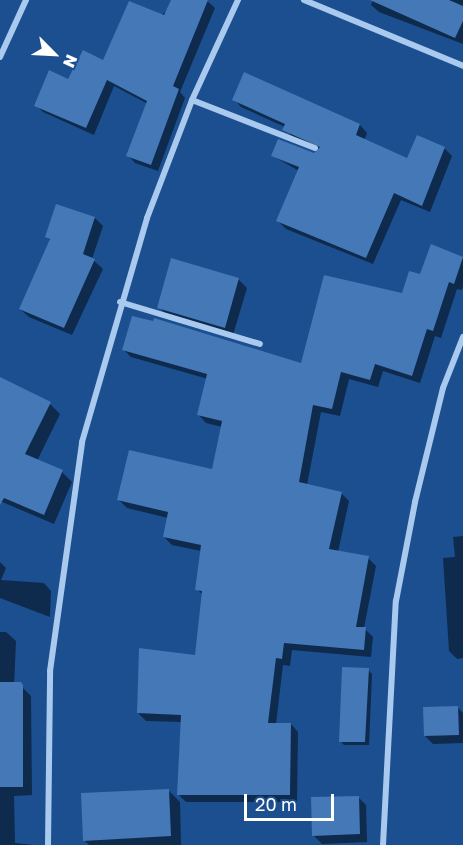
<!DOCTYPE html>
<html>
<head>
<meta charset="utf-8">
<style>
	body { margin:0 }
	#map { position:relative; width:463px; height:845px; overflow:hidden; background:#1b4f8f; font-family:"Golos Text",sans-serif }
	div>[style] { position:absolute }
	.shadow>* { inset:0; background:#0007 }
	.building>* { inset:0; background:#4478b7 }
	.minor>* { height:6px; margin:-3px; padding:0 3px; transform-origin:3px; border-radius:3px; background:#a9c9ee }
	span { translate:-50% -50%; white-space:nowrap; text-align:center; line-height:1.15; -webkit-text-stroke:5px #1b4f8f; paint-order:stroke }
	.north { position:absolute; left:24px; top:24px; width:60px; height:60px; -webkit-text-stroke:4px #1b4f8f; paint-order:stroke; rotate:114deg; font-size:16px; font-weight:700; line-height:24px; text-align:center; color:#fff }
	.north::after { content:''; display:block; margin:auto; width:21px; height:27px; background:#fff; clip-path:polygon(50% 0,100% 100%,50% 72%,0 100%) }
	.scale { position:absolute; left:244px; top:794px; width:90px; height:27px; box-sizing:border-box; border:3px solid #fff; border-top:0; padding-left:8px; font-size:18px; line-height:21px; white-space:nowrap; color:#fff; -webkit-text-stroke:4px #1b4f8f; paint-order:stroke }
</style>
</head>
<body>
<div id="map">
	<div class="shadow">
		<div style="clip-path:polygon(180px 0,206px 0,215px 8px,180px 92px,185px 98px,158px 171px,135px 163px,128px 155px,148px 104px,114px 86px,94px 135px,43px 112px,36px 105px,69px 80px,104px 62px)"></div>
		<div style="clip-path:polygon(373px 0,463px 0,463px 44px,379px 12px,371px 5px)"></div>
		<div style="clip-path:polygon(234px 99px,360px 125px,367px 133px,364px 141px,408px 160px,444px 148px,452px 156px,430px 212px,401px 200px,373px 264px,286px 229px,278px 221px,299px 171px,273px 156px,314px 155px,319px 149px,292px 137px,285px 127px,241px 107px)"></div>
		<div style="clip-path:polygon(95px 218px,103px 226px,92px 259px,103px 269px,72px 335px,29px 317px,20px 309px,51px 241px,47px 237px)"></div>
		<div style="clip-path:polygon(463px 258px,463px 286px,462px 290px,457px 289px,441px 338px,435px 336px,420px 383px,383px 371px,378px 387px,349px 379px,340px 416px,321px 412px,307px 485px,341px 493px,349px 501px,338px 552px,368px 558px,376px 566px,364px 628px,373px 637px,371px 657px,292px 650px,290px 666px,283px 665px,276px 724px,291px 724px,298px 732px,297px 802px,186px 802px,179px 795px,182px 722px,146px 721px,138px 713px,196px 656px,203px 595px,197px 589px,201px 551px,172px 545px,164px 537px,168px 518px,127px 508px,119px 500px,213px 471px,222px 427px,206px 423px,199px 415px,208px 379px,131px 357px,124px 350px,302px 365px,403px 295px,421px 276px)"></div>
		<div style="clip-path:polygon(172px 260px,239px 280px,247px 288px,233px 335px,167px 315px,159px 307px)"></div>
		<div style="clip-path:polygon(0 391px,50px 404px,60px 414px,37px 461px,62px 472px,72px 482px,54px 524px,0 501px)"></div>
		<div style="clip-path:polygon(463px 536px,463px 658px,457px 659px,449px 651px,443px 558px,455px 557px,453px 537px)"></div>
		<div style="clip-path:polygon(0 562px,6px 568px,1px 580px,44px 583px,51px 591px,50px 617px,0 598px)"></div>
		<div style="clip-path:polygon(0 632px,6px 632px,16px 641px,14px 687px,22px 687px,31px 696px,32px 795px,14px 796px,15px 843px,34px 845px,0 845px)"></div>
		<div style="clip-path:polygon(368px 670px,372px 674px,369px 745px,344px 745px,340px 741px)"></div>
		<div style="clip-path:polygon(458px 708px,463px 713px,463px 743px,433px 744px,425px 736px)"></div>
		<div style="clip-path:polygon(168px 790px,180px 802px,181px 845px,89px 845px,84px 840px)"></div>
		<div style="clip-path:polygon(358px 797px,366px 805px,367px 842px,322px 844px,314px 836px)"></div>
	</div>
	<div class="building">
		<div style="clip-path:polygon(171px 0,208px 0,173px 86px,179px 89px,151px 165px,126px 156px,147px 101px,107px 80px,86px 128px,34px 106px,49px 70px,68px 79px,83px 50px,103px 60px,129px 1px,164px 15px)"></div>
		<div style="clip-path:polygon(370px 0,449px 0,463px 6px,463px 21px,455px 38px)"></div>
		<div style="clip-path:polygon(244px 72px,360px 124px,356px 135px,407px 158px,417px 135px,445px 147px,422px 206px,394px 193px,366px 258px,276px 221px,299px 167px,271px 156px,278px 139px,314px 153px,320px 147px,282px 130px,285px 124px,232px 100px)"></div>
		<div style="clip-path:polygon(56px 204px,95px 217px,83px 254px,95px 259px,64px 328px,19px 309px,50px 239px,45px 237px)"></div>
		<div style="clip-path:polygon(431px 244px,463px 257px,454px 284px,449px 282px,433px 331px,427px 329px,412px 376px,375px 364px,370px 380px,341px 372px,332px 409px,313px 405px,299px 482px,342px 492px,329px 549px,369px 556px,356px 627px,366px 627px,364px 650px,284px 643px,282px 659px,276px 658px,268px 723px,291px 723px,290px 795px,177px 795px,181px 715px,137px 713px,139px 648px,195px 655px,202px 591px,195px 590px,201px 545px,163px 537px,168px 512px,117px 500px,129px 450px,212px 469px,222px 421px,197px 415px,207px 374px,122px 350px,132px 316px,153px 321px,154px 318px,301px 363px,324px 275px,402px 293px,409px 271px,420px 274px)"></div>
		<div style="clip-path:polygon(171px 258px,239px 278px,225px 328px,157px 308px)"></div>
		<div style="clip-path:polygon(0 377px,51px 402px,25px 454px,63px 470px,44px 515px,4px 498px,0 505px)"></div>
		<div style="clip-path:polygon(342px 667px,369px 668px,365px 742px,339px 742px)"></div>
		<div style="clip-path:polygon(0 682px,21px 682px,23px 685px,23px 787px,0 787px)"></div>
		<div style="clip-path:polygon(458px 706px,459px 735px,424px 736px,423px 707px)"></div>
		<div style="clip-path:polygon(169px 789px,171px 836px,83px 841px,81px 793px)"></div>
		<div style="clip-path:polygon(359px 796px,360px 834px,312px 836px,311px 797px)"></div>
	</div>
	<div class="minor">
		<div style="left:304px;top:0;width:172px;rotate:22.5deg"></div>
		<div style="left:0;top:57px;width:63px;rotate:-65.5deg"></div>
		<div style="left:192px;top:100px;width:132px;rotate:21.3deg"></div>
		<div style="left:120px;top:302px;width:146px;rotate:16.7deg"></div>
		<div style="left:48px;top:845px;width:174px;rotate:-89.3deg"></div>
		<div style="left:50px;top:671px;width:231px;rotate:-82deg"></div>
		<div style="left:82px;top:442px;width:233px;rotate:-73.8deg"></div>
		<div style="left:147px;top:218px;width:126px;rotate:-69.1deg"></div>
		<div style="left:192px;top:100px;width:110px;rotate:-65.3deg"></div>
		<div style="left:383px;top:845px;width:244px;rotate:-87deg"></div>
		<div style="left:396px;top:601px;width:101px;rotate:-79.1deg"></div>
		<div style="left:415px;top:502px;width:117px;rotate:-76.2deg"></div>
		<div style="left:443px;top:388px;width:55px;rotate:-68.6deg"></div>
	</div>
	<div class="north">N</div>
	<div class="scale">20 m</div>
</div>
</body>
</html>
